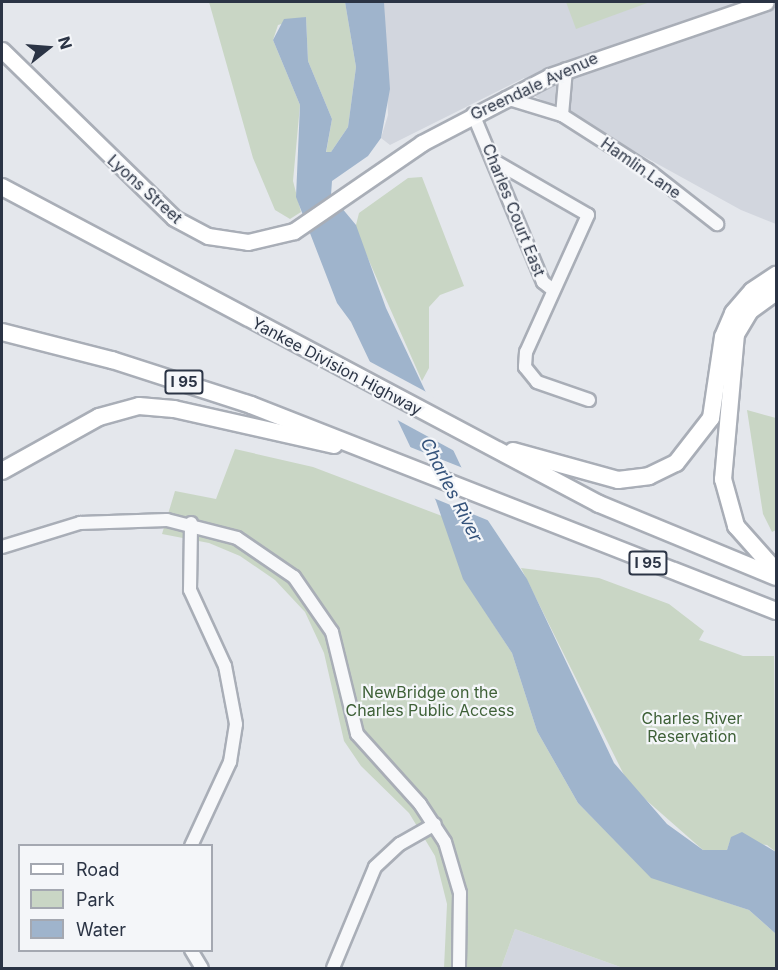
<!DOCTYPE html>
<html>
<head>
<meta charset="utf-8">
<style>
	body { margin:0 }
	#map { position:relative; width:778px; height:970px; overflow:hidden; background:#e4e7ec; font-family:Inter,sans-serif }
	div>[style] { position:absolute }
	.built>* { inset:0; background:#d2d6de }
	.green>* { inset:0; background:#c9d6c5 }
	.water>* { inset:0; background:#9fb4cc }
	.pier>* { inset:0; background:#e4e7ec }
	.roads { filter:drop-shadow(2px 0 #a9aeb7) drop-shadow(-2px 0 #a9aeb7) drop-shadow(0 2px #a9aeb7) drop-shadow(0 -2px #a9aeb7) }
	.minor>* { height:12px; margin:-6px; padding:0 6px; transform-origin:6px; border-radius:6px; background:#f7f8fa }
	.major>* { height:15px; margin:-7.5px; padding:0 7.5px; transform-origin:7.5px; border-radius:7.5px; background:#fff }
	.highway>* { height:16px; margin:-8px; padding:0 8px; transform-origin:8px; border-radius:8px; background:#fff }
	span { translate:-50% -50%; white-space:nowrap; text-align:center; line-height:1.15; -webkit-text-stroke:4.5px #f4f6f9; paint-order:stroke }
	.shield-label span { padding:2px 4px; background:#f4f6f9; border:2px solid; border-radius:4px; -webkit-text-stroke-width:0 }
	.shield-label { font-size:15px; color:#2b3445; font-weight:700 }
	.street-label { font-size:16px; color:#2b3445 }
	.park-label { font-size:16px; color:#3f6138 }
	.water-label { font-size:18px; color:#34527a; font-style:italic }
	.frame { position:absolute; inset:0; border:3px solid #2b3445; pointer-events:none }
	.legend { position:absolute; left:18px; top:844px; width:195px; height:108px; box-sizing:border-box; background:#f4f6f9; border:2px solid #a4a8b1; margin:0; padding:8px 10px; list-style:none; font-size:18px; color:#2b3445 }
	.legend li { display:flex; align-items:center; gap:12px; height:30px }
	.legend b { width:30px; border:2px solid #a4a8b1 }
	.north { position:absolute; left:18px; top:18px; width:60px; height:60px; -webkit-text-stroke:4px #f4f6f9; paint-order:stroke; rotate:73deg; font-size:16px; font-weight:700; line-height:24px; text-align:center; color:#2b3445 }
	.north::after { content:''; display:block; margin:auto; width:21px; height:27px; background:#2b3445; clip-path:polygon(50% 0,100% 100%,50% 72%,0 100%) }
</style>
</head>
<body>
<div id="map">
	<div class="built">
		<div style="clip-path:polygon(384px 2px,776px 2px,776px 224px,741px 210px,536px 97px,524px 78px,390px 145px,381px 138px,388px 115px)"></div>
		<div style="clip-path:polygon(515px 929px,623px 968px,501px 968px)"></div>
	</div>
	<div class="green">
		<div style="clip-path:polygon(209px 2px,345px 2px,356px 67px,348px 127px,331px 152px,326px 153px,332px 119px,308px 61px,306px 17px,278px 25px,273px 40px,300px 105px,293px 181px,301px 212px,290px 219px,275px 210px,253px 158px)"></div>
		<div style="clip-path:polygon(566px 2px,650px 2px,576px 29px)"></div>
		<div style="clip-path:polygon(422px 177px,464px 286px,440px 295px,429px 307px,429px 368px,422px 381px,355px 229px,359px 213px,408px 178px)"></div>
		<div style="clip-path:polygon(747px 410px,776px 418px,776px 530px,772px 532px,763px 514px)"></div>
		<div style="clip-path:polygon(235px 449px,313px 467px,442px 516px,464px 579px,512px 653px,537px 731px,578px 803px,651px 877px,749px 910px,776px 934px,776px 968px,623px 968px,515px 929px,501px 968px,444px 968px,447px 904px,435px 856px,409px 813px,361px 766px,344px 741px,324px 653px,305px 612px,275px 580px,240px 556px,209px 543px,162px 534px,175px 491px,216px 499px)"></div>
		<div style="clip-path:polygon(521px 568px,599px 578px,669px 604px,704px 631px,699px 640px,743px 656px,774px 656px,776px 852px,767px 845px,730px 841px,727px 850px,703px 850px,629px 785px)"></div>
	</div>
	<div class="water">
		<div style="clip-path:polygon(345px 2px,384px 2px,390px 89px,381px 138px,368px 156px,332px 181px,331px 195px,356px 225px,386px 308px,483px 513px,527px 579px,614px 763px,667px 824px,703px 850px,727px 850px,731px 837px,742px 832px,776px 852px,776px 934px,749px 910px,651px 878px,578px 803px,537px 731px,512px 653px,463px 579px,436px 501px,351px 322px,337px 303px,296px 197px,300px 105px,273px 40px,284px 19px,306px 17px,308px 61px,332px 119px,326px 152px,331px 152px,348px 127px,356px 67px)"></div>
	</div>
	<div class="pier">
		<div style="clip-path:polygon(365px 359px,432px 395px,460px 454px,390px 416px)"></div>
		<div style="clip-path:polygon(405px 445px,468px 470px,492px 522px,431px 497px)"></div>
	</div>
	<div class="roads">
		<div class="minor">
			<div style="left:506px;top:98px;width:59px;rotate:16.9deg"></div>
			<div style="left:562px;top:115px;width:102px;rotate:32.6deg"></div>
			<div style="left:648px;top:170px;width:88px;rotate:38deg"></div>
			<div style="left:473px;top:114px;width:182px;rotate:67.4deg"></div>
			<div style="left:543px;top:282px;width:13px;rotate:39deg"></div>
			<div style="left:562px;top:115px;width:46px;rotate:-85deg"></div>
			<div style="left:496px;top:162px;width:106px;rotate:29.9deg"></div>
			<div style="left:588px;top:215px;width:150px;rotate:114.3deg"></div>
			<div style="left:526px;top:352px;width:15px;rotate:94deg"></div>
			<div style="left:525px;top:367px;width:19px;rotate:51deg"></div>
			<div style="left:537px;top:382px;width:55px;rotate:19.1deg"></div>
			<div style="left:2px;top:547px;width:82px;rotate:-17.1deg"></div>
			<div style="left:80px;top:523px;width:87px;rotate:-2deg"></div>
			<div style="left:167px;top:520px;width:72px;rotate:14.4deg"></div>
			<div style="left:237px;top:538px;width:69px;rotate:34.4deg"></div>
			<div style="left:294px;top:577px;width:67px;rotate:55.4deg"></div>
			<div style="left:332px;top:632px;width:105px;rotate:76.2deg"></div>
			<div style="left:357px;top:734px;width:94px;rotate:48deg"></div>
			<div style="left:420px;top:804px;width:45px;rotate:56.7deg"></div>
			<div style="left:445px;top:842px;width:53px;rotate:73.6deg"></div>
			<div style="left:460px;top:893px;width:75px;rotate:90.8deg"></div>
			<div style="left:191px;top:846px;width:93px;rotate:-65.1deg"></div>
			<div style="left:230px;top:762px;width:38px;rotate:-81deg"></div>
			<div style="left:236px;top:724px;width:59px;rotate:-100.7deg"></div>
			<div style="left:225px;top:666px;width:84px;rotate:-114.7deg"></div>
			<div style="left:190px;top:590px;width:67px;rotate:-89.1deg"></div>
			<div style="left:191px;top:950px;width:21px;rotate:59deg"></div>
			<div style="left:333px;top:968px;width:109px;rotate:-67.4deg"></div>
			<div style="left:375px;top:867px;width:34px;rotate:-43deg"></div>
			<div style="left:400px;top:844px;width:40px;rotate:-29.7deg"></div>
		</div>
		<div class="major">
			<div style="left:2px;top:50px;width:240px;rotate:44.3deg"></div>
			<div style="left:174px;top:218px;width:38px;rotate:28deg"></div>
			<div style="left:208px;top:236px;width:40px;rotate:8.5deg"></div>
			<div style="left:248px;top:242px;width:47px;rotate:-13.4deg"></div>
			<div style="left:294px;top:231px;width:155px;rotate:-34.5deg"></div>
			<div style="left:422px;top:143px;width:144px;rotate:-27.6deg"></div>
			<div style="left:550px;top:76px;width:228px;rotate:-18.9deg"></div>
		</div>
		<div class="highway">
			<div style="left:2px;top:187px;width:676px;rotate:27.97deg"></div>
			<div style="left:599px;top:504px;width:191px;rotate:22.4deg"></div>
			<div style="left:776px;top:292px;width:32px;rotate:144deg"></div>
			<div style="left:750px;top:311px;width:27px;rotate:121deg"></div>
			<div style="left:736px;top:334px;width:146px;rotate:95.1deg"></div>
			<div style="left:723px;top:479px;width:49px;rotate:74.5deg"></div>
			<div style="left:736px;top:526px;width:60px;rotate:48.4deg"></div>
			<div style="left:2px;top:332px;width:114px;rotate:14.3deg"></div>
			<div style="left:112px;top:360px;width:146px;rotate:17.9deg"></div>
			<div style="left:251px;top:405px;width:564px;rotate:21.42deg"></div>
			<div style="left:513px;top:451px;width:109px;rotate:15.4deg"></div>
			<div style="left:618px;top:480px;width:31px;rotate:-7deg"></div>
			<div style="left:649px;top:476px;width:30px;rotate:-26deg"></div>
			<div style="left:676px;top:463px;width:57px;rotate:-52.1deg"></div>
			<div style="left:711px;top:418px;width:82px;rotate:-81.6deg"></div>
			<div style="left:723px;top:337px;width:26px;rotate:-67deg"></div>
			<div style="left:733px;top:313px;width:29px;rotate:-49deg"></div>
			<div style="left:752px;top:291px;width:29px;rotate:-34deg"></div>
			<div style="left:2px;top:471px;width:111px;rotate:-29.1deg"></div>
			<div style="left:99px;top:417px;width:41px;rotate:-15.4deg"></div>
			<div style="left:139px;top:406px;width:35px;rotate:5deg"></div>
			<div style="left:174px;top:409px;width:164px;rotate:12.7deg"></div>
		</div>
	</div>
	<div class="shield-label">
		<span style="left:184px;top:382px">I 95</span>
		<span style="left:648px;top:563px">I 95</span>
	</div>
	<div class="street-label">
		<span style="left:534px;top:86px;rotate:-25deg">Greendale Avenue</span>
		<span style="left:641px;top:168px;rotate:35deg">Hamlin Lane</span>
		<span style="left:145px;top:189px;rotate:42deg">Lyons Street</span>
		<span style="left:514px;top:210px;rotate:68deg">Charles Court East</span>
		<span style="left:337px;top:366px;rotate:28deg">Yankee Division Highway</span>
	</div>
	<div class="park-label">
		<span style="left:430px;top:701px">NewBridge on the<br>Charles Public Access</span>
		<span style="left:692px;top:727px">Charles River<br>Reservation</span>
	</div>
	<div class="water-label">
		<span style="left:451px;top:490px;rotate:63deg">Charles River</span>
	</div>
	<div class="frame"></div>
	<ul class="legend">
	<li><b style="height:8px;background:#fff"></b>Road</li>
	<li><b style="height:16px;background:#c9d6c5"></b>Park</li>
	<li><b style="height:16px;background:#9fb4cc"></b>Water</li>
	</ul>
	<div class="north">N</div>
</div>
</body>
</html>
